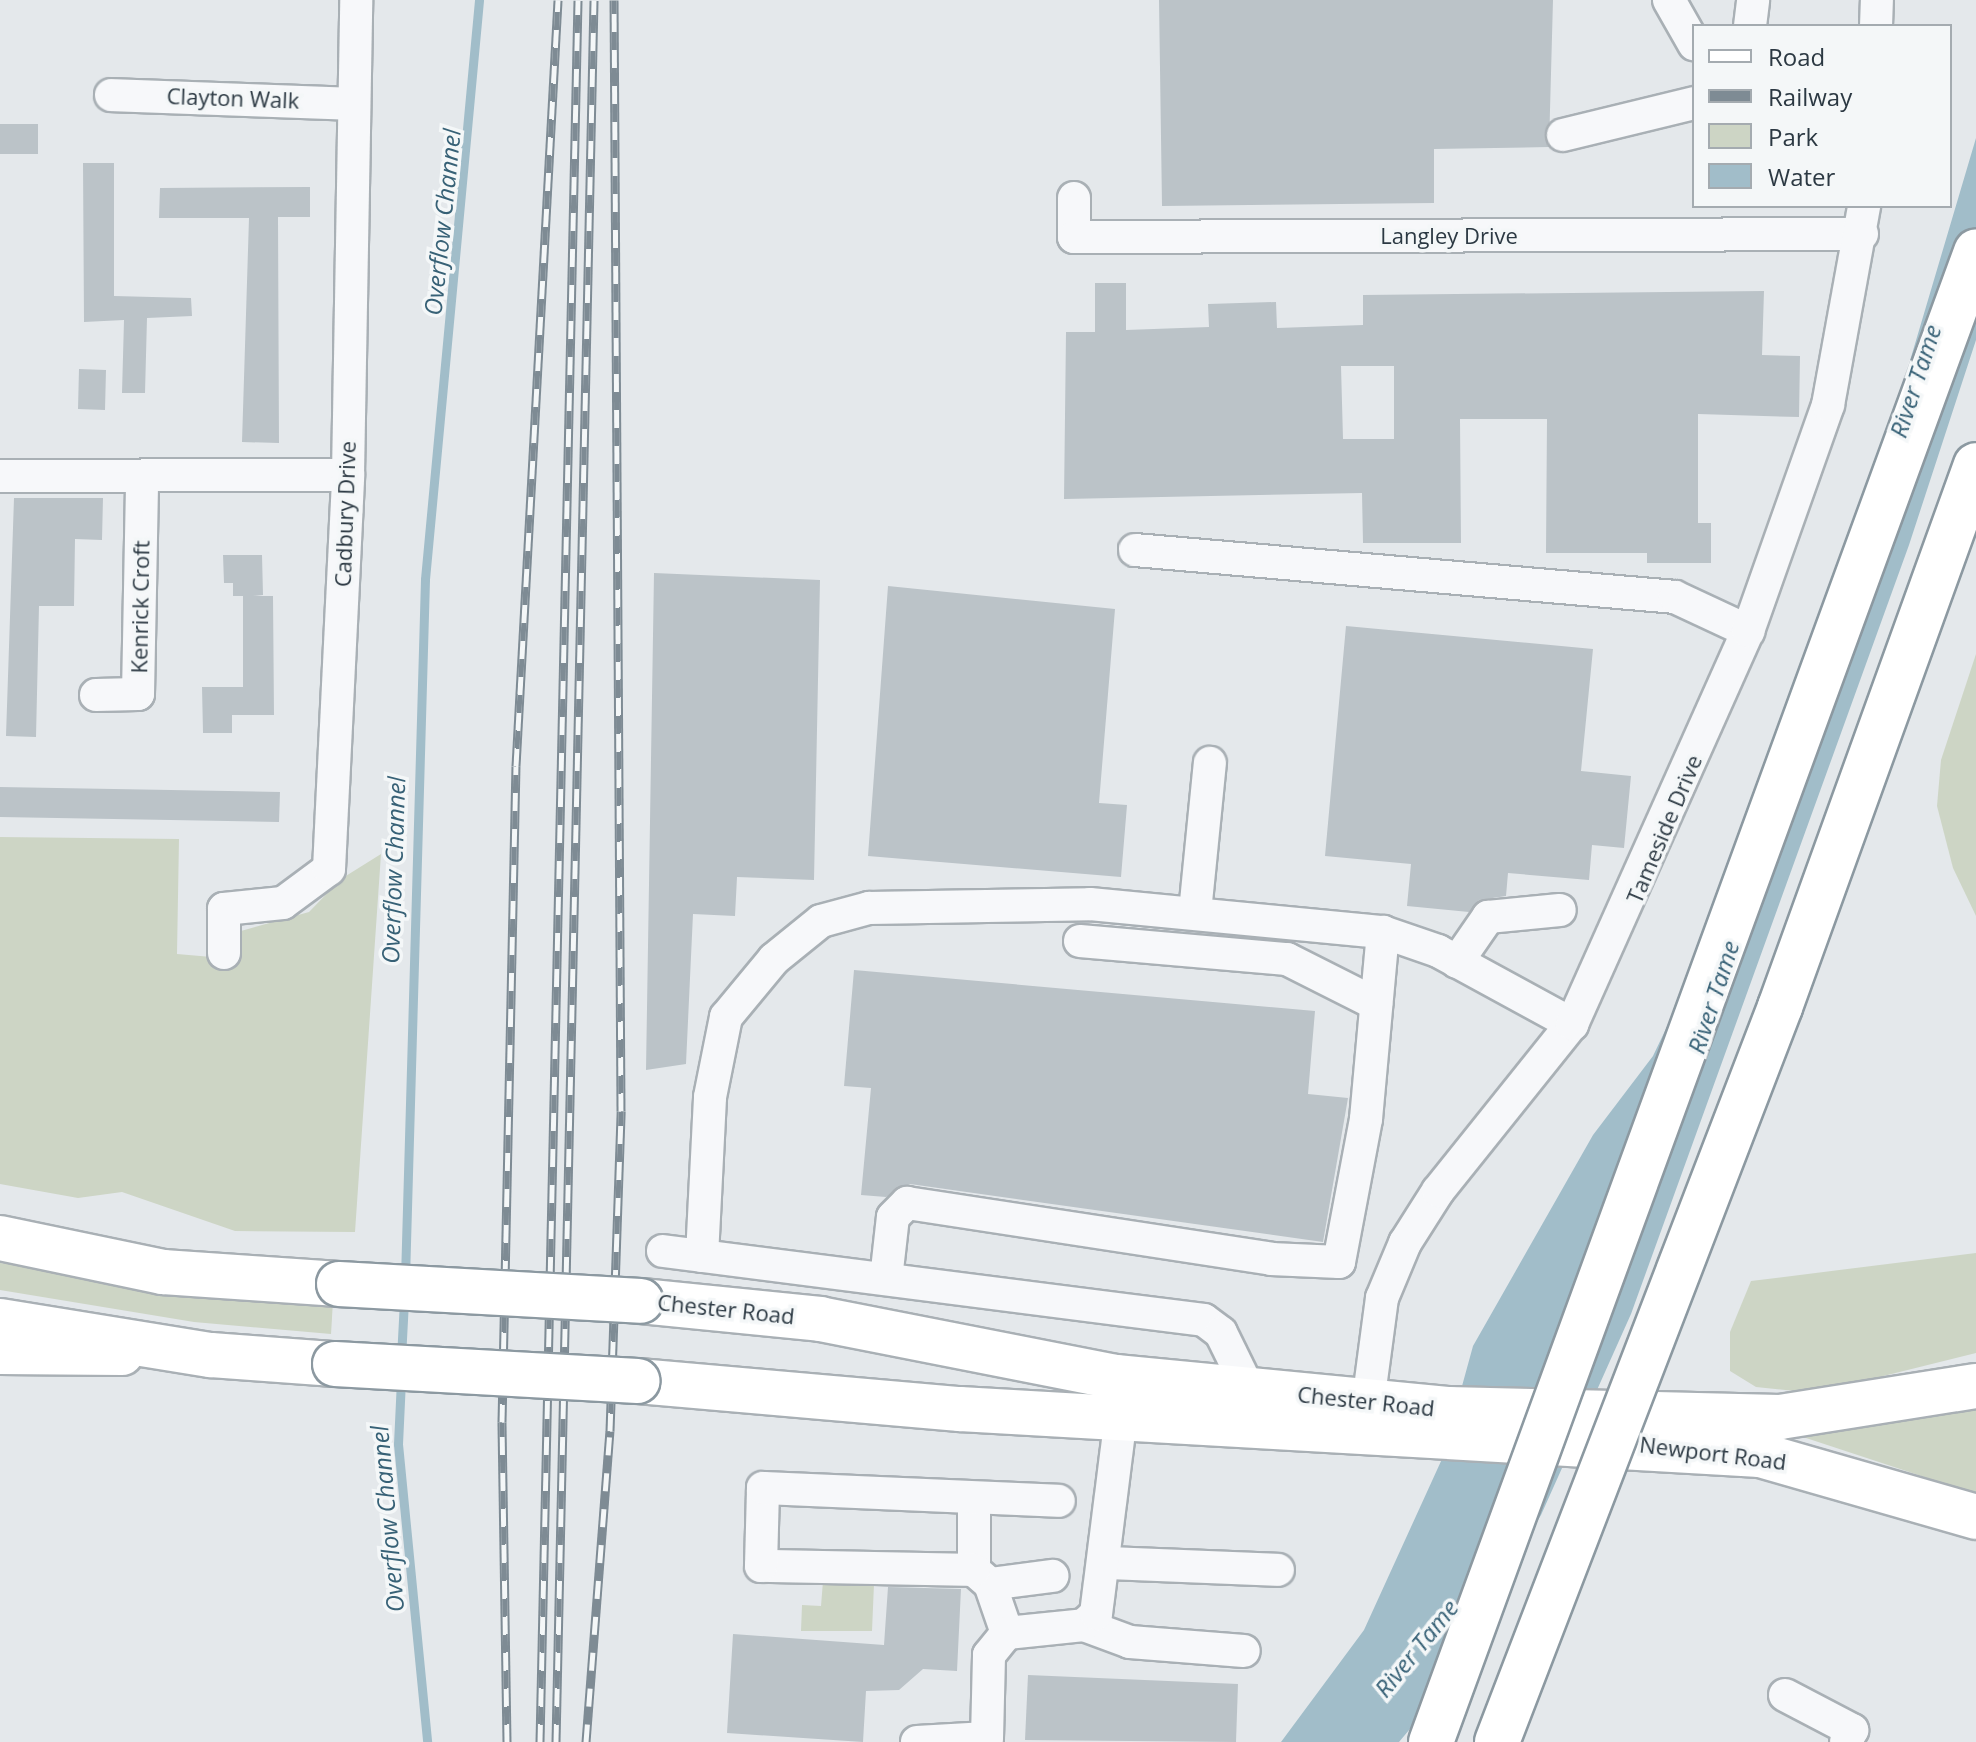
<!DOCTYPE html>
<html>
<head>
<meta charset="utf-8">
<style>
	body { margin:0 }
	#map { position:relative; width:1976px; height:1742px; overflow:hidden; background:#e4e8eb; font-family:"Open Sans",sans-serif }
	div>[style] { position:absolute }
	.green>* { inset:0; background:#cdd5c5 }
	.water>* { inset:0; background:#a1bdc9 }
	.stream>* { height:9px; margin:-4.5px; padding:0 4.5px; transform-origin:4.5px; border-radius:4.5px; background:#a1bdc9 }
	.building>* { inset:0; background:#bbc3c8 }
	.roads { filter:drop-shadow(2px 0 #a9b0b5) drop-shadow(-2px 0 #a9b0b5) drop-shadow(0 2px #a9b0b5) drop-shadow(0 -2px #a9b0b5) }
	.minor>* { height:32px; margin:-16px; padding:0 16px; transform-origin:16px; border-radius:16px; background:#f7f8fa }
	.major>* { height:42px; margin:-21px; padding:0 21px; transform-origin:21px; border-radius:21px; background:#fff }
	.highway>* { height:44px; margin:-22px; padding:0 22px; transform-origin:22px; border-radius:22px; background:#fff }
	.rail>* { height:9px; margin-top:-4.5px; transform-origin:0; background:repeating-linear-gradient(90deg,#f4f7f8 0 18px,#7e8b94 0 36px); box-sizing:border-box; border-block:2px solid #7e8b94 }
	.bridges { filter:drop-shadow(2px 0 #8c99a1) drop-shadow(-2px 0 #8c99a1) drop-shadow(0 2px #8c99a1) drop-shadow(0 -2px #8c99a1) }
	.highway-bridge>* { height:44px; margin:-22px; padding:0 22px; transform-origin:22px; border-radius:22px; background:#fff }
	span { translate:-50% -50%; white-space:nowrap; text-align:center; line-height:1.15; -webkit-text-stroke:7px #f4f7f8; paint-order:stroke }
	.street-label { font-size:22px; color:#2c3943 }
	.water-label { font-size:24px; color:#376176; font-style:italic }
	.legend { position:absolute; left:1692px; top:24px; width:260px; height:184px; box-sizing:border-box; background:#f4f7f8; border:2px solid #a4abb0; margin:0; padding:10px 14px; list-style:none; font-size:24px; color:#2c3943 }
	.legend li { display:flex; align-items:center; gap:16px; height:40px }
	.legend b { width:40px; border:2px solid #a4abb0 }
</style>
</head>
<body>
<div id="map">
	<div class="green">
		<div style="clip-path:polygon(1976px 654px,1976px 916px,1953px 868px,1937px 806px,1941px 760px)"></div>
		<div style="clip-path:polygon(0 837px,179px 839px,177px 954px,235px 959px,241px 931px,309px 912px,341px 879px,381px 854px,355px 1232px,235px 1231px,122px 1192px,78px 1198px,0 1184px)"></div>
		<div style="clip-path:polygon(1976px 1253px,1976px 1353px,1815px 1393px,1756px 1387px,1730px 1371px,1730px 1332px,1751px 1281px)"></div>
		<div style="clip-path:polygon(0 1263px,333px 1301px,331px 1334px,194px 1322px,0 1290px)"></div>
		<div style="clip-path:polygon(1976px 1407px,1976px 1494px,1803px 1437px,1913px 1419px)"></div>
		<div style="clip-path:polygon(823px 1581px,874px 1584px,872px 1631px,801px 1631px,802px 1605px,821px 1606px)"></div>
	</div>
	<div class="water">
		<div style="clip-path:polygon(1976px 138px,1976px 340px,1909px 545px,1631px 1314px,1541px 1515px,1420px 1717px,1399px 1742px,1281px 1742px,1364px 1630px,1442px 1459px,1473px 1346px,1593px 1135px,1653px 1056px,1715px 926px,1896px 408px)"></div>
	</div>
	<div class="stream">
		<div style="left:405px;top:1278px;width:699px;rotate:-88.36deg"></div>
		<div style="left:425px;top:579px;width:582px;rotate:-84.67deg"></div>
		<div style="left:401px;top:1358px;width:58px;rotate:-87deg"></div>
		<div style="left:401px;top:1380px;width:64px;rotate:92.7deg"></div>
		<div style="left:398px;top:1444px;width:299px;rotate:84.4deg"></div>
	</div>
	<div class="building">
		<div style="clip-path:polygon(1159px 0,1553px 0,1549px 147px,1434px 149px,1434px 203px,1162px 206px)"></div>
		<div style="clip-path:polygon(0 124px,38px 124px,38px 154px,0 154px)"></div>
		<div style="clip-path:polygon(83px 163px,114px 163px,114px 296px,191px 298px,192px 316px,147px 318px,145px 393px,122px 393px,124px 320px,84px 322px)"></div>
		<div style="clip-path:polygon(310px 187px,310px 217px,278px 217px,279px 443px,242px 442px,249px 218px,159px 218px,160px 188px)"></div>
		<div style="clip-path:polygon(evenodd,1095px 283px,1126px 283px,1126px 330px,1209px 327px,1208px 304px,1276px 302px,1277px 328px,1363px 325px,1363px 295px,1764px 291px,1762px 355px,1800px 356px,1799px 417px,1698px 414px,1698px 523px,1711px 523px,1711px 563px,1647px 563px,1647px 553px,1546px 553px,1547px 419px,1460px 419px,1461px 543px,1363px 543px,1362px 493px,1064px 499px,1066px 332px,1095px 332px,1095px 283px,1341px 366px,1394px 366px,1394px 439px,1343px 439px,1341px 366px)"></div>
		<div style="clip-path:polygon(79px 369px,106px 370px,105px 410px,78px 409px)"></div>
		<div style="clip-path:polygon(14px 498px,103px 498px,102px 540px,75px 539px,74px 606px,39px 606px,36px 737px,6px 736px)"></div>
		<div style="clip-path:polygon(223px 555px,262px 555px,263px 595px,253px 596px,273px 596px,274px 715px,232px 715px,232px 733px,203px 733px,202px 687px,243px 687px,243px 596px,233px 596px,233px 583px,224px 583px)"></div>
		<div style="clip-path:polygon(654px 573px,820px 580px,814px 880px,737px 877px,735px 916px,693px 914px,686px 1064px,646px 1070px)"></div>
		<div style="clip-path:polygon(888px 586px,1115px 609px,1099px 803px,1127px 805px,1121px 877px,868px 856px)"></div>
		<div style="clip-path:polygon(1346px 626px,1593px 649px,1581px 771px,1631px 776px,1624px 848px,1592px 845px,1589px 880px,1508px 873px,1506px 896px,1479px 900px,1469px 912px,1407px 906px,1411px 864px,1325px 856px)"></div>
		<div style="clip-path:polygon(0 787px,280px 792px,279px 822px,0 817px)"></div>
		<div style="clip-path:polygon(854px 970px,1315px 1011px,1308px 1094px,1348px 1098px,1323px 1242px,910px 1184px,886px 1197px,861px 1195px,871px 1088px,844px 1086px)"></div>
		<div style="clip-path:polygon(888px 1587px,961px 1589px,957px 1671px,923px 1669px,899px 1690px,866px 1691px,863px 1742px,727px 1733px,733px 1634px,884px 1645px)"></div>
		<div style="clip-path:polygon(1028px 1675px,1238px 1684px,1236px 1742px,1025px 1740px)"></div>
	</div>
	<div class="roads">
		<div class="minor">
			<div style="left:1669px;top:0;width:51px;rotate:60.4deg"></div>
			<div style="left:1750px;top:26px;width:26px;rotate:-83deg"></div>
			<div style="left:1876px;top:26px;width:26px;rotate:-88deg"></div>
			<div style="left:111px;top:95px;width:243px;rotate:2.1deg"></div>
			<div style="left:1563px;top:135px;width:135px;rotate:-13.7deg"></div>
			<div style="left:1074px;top:198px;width:39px;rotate:90deg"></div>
			<div style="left:1074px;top:237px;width:788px;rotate:-0.22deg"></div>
			<div style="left:0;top:476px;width:348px;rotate:-0.2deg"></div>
			<div style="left:1135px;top:550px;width:542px;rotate:4.97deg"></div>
			<div style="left:1675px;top:597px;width:81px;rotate:25deg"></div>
			<div style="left:96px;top:695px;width:42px;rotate:-1.4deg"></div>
			<div style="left:138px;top:694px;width:217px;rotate:-88.9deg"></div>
			<div style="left:1195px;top:912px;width:150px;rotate:-84.3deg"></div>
			<div style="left:1080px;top:941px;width:208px;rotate:5deg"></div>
			<div style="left:1287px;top:959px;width:100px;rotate:26.8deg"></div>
			<div style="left:224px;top:953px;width:44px;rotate:-90deg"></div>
			<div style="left:224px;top:909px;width:59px;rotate:-5.8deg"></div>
			<div style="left:283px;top:903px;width:57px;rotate:-36.5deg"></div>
			<div style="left:329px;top:869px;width:394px;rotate:-87.2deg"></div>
			<div style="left:348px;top:475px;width:475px;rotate:-89deg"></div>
			<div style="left:1457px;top:962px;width:55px;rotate:-55.4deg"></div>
			<div style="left:1488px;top:917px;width:72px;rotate:-5.6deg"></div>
			<div style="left:663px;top:1251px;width:545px;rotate:7.27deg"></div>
			<div style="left:1204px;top:1320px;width:21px;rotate:37deg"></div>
			<div style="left:1221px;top:1333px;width:61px;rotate:63.9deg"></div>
			<div style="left:702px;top:1256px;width:159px;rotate:-87.1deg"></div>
			<div style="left:710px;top:1097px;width:82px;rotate:-78.7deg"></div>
			<div style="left:726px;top:1017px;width:75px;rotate:-50.4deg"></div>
			<div style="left:774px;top:959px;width:60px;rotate:-39deg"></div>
			<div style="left:821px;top:921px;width:50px;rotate:-15.2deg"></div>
			<div style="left:869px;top:908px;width:221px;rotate:-1deg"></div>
			<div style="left:1090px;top:904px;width:294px;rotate:5.5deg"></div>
			<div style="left:1383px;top:932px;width:58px;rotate:19.1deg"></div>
			<div style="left:1438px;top:951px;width:153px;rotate:28.6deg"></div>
			<div style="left:886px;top:1279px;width:62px;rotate:-83.6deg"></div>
			<div style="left:893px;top:1217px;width:20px;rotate:-45deg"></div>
			<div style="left:907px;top:1203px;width:368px;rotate:8.7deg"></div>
			<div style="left:1271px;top:1259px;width:68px;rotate:2.5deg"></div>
			<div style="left:1339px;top:1262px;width:146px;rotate:-79.3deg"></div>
			<div style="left:1366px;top:1119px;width:188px;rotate:-84.8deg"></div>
			<div style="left:1368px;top:1403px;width:106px;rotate:-82.4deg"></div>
			<div style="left:1382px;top:1298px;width:60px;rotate:-67.3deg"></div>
			<div style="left:1405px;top:1243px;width:62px;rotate:-57.6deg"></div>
			<div style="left:1438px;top:1191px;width:214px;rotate:-51.3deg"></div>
			<div style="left:1572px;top:1024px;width:431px;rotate:-65.9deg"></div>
			<div style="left:1748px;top:631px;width:240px;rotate:-70.5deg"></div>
			<div style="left:1828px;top:405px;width:202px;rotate:-79.7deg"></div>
			<div style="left:1106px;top:1563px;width:172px;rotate:2.3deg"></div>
			<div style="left:974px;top:1570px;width:72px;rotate:-90deg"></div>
			<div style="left:990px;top:1584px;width:63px;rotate:-7.4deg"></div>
			<div style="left:1084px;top:1625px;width:49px;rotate:20.3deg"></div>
			<div style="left:1130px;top:1642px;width:114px;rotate:4.5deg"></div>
			<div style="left:1007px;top:1633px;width:52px;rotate:-109.1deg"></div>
			<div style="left:990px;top:1584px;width:21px;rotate:-139deg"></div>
			<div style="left:974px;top:1570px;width:213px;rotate:-178.9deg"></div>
			<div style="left:761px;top:1566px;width:78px;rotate:-88.5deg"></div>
			<div style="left:763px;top:1488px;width:296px;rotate:2.5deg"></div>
			<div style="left:1785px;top:1695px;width:76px;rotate:27.6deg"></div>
			<div style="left:1852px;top:1730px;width:13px;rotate:117deg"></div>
			<div style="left:917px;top:1742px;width:70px;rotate:-3.3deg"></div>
			<div style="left:987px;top:1738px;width:83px;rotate:-88.6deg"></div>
			<div style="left:989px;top:1655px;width:28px;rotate:-51deg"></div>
			<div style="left:1007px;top:1633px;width:77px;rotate:-5.9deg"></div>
			<div style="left:1084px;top:1625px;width:16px;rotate:-43deg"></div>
			<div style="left:1096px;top:1614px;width:199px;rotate:-82.8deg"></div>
		</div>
		<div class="major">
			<div style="left:0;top:1353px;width:122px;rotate:0.5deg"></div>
		</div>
		<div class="highway">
			<div style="left:0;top:1238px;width:167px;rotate:11.8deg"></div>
			<div style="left:163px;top:1272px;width:176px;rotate:3.9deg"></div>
			<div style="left:641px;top:1301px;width:180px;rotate:5.7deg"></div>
			<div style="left:820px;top:1319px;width:303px;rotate:11.1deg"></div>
			<div style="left:1117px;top:1377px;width:333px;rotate:5.5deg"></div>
			<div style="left:1448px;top:1409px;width:332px;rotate:1.4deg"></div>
			<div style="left:1780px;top:1417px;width:198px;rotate:-9deg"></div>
			<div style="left:0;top:1321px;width:214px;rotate:9.2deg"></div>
			<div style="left:211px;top:1355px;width:124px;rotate:4.2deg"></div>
			<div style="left:638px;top:1381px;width:323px;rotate:5deg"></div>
			<div style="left:960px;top:1409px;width:801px;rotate:3.29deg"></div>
			<div style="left:1760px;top:1455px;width:225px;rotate:16deg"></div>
		</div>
	</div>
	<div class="rail">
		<div style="left:507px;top:1742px;width:320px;rotate:-90.9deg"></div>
		<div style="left:502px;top:1422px;width:656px;rotate:-88.78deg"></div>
		<div style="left:516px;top:766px;width:767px;rotate:-86.86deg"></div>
		<div style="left:540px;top:1742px;width:1742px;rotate:-88.75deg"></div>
		<div style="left:556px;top:1742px;width:1742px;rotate:-88.75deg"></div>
		<div style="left:586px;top:1742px;width:312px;rotate:-85.6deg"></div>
		<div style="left:610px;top:1431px;width:320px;rotate:-88deg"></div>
		<div style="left:621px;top:1111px;width:1111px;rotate:-90.36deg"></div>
	</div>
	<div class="bridges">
		<div class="highway-bridge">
			<div style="left:339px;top:1284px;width:302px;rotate:3.2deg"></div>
			<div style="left:335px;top:1364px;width:303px;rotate:3.2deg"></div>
			<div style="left:1431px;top:1742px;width:1587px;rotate:-69.91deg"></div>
			<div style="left:1497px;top:1742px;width:788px;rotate:-68.94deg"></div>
			<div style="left:1780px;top:1007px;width:576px;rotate:-70.12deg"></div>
		</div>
	</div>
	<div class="street-label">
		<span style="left:233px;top:98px;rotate:2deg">Clayton Walk</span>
		<span style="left:1449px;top:236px">Langley Drive</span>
		<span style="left:345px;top:514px;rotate:-88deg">Cadbury Drive</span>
		<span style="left:140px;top:607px;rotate:-89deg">Kenrick Croft</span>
		<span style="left:1664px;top:829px;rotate:-67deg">Tameside Drive</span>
		<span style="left:726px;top:1309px;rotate:6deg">Chester Road</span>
		<span style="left:1366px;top:1401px;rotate:6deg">Chester Road</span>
		<span style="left:1713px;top:1453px;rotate:7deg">Newport Road</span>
	</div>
	<div class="water-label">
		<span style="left:442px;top:222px;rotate:-84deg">Overflow Channel</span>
		<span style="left:1915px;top:381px;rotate:-72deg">River Tame</span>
		<span style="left:393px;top:870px;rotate:-88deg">Overflow Channel</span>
		<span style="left:1713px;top:997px;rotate:-72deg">River Tame</span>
		<span style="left:387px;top:1519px;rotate:-95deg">Overflow Channel</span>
		<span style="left:1416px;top:1648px;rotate:-51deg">River Tame</span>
	</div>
	<ul class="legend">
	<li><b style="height:10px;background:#fff"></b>Road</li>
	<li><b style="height:10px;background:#7e8b94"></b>Railway</li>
	<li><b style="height:22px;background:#cdd5c5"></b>Park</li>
	<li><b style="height:22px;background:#a1bdc9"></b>Water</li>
	</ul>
</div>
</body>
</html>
